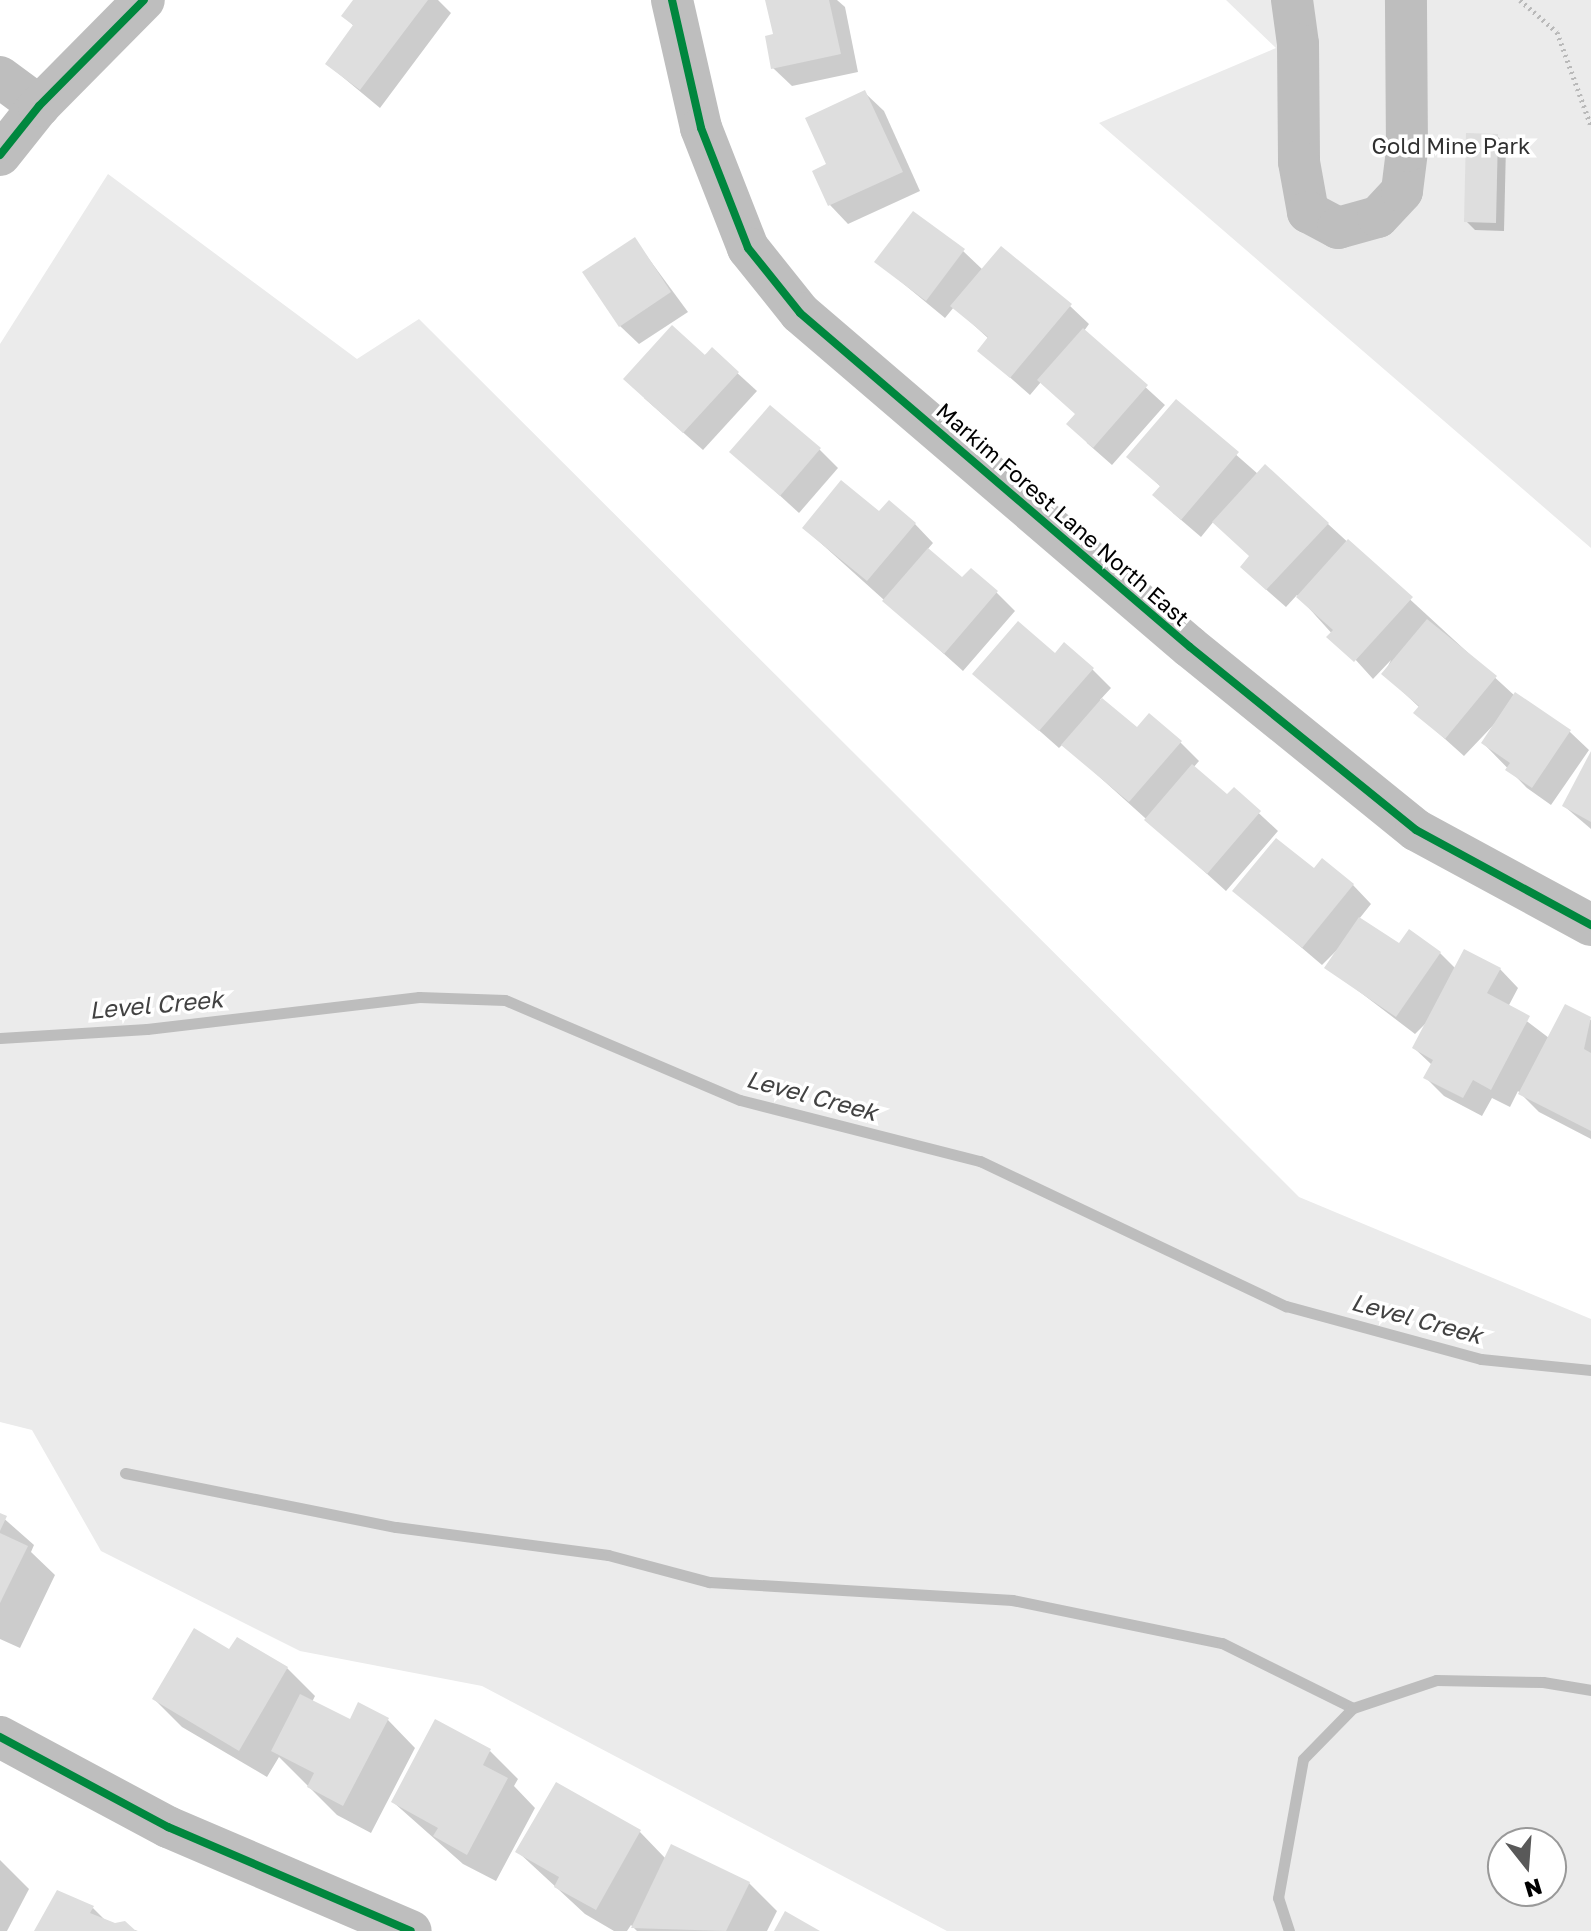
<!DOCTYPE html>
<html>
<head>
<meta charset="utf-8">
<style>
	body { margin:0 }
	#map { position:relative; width:1591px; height:1931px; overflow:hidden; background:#fff; font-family:"Golos Text",sans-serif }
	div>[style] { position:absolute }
	.green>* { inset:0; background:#ebebeb }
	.shadow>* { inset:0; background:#0003 }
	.stream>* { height:11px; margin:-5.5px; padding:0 5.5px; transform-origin:5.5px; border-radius:5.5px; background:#bdbdbd }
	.building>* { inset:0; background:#dedede }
	.path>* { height:5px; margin-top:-2.5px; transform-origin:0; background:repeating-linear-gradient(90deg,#b9b9b9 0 2px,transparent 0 6px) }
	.minor>* { height:42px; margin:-21px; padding:0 21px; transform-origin:21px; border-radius:21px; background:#bebebe }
	.cycleway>* { height:8px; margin:-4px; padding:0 4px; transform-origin:4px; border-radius:4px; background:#00873e }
	span { translate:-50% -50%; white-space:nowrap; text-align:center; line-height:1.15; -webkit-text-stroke:7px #fff; paint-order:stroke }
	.park-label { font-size:22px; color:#313131 }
	.street-label { font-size:22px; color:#000 }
	.water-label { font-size:24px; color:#424242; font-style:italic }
	.north { position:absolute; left:1487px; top:1827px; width:80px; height:80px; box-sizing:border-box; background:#fff; border:2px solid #999; border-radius:50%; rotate:163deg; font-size:22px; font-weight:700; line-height:32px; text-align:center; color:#000 }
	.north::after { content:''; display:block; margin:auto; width:28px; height:36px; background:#595959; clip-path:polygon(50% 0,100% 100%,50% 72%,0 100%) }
</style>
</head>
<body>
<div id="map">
	<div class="green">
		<div style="clip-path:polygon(1226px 0,1591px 0,1591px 548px,1099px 123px,1276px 48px)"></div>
		<div style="clip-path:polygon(evenodd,108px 174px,357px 359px,419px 319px,1299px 1197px,1591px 1319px,1591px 1931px,947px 1931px,482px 1686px,300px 1651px,101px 1551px,32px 1430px,0 1422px,0 344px,108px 174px,1503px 1843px,1551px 1843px,1551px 1891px,1503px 1891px,1503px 1843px)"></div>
	</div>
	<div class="shadow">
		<div style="clip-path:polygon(355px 0,438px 0,451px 13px,380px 108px,327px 64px,355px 27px,343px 16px)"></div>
		<div style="clip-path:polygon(773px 0,837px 0,845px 7px,858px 72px,792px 86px,773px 68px)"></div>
		<div style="clip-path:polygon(865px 93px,884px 111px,920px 191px,848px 224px,830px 205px,829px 165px)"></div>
		<div style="clip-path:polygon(1497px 136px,1506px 145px,1504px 231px,1475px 230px,1466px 221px)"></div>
		<div style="clip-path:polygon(635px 240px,688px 312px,639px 344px,620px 326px)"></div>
		<div style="clip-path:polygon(963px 251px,983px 270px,1070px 306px,1089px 324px,1084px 331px,1165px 405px,1112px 465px,1087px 443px,1077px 415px,1041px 382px,1030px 395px,980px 351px,989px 339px,954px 307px,945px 318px,877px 262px)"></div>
		<div style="clip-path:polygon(712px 350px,757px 391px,703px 450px,644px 398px)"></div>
		<div style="clip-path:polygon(1176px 402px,1258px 474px,1328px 524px,1515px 696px,1570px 732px,1589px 750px,1551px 805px,1527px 788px,1483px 743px,1502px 716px,1464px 756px,1416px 713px,1420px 708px,1384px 674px,1391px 660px,1373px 679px,1297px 595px,1286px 607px,1261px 585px,1251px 557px,1214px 521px,1201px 537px,1173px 513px,1161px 487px,1129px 457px)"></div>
		<div style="clip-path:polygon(819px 449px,838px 468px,799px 513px,732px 452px)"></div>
		<div style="clip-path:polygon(879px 514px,915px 524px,933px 543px,927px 550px,962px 580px,996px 592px,1015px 611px,963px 671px,804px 528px)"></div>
		<div style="clip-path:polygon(1056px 656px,1092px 669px,1111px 688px,1100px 700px,1137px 730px,1180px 742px,1199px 761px,1193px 768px,1227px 797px,1234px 790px,1278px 831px,1226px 891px,1063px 744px,1059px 748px,975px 674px)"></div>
		<div style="clip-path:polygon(1591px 756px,1591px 829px,1564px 806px)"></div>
		<div style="clip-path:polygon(1314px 871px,1353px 885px,1371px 904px,1359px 919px,1399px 946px,1440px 953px,1456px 969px,1500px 969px,1518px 988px,1508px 1007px,1549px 1038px,1566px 1007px,1591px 1020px,1591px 1139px,1539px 1112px,1518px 1091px,1510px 1107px,1492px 1098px,1482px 1116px,1444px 1096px,1425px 1077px,1432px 1065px,1414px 1048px,1429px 1020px,1415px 1034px,1327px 967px,1343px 944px,1322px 965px,1235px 891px)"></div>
		<div style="clip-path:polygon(0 1515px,34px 1545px,31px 1552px,55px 1575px,20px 1648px,0 1639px)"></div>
		<div style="clip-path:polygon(230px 1652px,287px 1668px,315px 1696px,312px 1702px,351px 1722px,388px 1720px,415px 1748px,371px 1833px,337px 1815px,279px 1757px,267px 1777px,182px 1727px,154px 1699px)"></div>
		<div style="clip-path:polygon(490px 1751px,518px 1779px,514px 1786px,535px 1808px,496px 1881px,463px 1864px,393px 1802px)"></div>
		<div style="clip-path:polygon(640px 1832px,666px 1859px,749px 1883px,777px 1911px,767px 1931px,637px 1931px,631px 1925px,627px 1931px,614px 1931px,585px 1914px,518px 1852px)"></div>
		<div style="clip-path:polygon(0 1860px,29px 1889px,7px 1931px,0 1931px)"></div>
		<div style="clip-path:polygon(93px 1908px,107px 1922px,138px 1931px,37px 1931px)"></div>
	</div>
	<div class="stream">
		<div style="left:0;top:1038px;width:147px;rotate:-3.5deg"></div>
		<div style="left:147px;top:1029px;width:274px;rotate:-6.7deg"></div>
		<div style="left:419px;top:997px;width:86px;rotate:2deg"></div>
		<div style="left:505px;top:1000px;width:255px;rotate:23.1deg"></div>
		<div style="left:740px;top:1100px;width:248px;rotate:14.3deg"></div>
		<div style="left:980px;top:1161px;width:339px;rotate:25.4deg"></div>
		<div style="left:1286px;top:1306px;width:202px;rotate:15.2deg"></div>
		<div style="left:1481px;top:1359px;width:111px;rotate:5.7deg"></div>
		<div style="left:125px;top:1473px;width:276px;rotate:11.3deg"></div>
		<div style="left:396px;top:1527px;width:214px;rotate:7.5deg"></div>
		<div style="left:608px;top:1555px;width:105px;rotate:15deg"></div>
		<div style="left:709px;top:1582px;width:304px;rotate:3.4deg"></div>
		<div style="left:1012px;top:1600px;width:214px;rotate:11.6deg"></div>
		<div style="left:1222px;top:1643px;width:146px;rotate:26.4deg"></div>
		<div style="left:1289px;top:1931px;width:35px;rotate:-108deg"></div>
		<div style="left:1278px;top:1898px;width:141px;rotate:-79.8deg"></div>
		<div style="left:1303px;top:1759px;width:71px;rotate:-45.6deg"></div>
		<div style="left:1353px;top:1708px;width:88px;rotate:-18.6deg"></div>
		<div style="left:1436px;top:1680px;width:107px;rotate:1.1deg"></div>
		<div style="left:1543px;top:1682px;width:49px;rotate:9.5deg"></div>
	</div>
	<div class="building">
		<div style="clip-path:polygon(353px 0,428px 0,360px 90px,325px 64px,353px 25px,341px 16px)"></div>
		<div style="clip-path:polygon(765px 0,829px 0,841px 54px,771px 69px,765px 36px,773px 34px)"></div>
		<div style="clip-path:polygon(865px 90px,903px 172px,828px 206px,812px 171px,826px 164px,805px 118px)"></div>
		<div style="clip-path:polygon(1466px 133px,1498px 134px,1496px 223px,1464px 222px)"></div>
		<div style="clip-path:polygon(913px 211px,965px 249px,926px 301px,874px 262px)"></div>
		<div style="clip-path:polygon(635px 237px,671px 292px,619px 327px,582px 272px)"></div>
		<div style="clip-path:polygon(1001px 246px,1072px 304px,1010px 378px,977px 351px,988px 337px,950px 306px)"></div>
		<div style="clip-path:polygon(672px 325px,705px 355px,712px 347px,739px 372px,683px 433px,623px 379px)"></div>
		<div style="clip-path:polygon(1083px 328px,1148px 385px,1093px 448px,1066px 424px,1075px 414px,1037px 380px)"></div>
		<div style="clip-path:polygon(1176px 399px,1239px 452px,1181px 520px,1152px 495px,1160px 486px,1126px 457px)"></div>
		<div style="clip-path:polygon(770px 405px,821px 448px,780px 496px,729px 452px)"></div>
		<div style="clip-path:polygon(1265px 464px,1329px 523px,1266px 590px,1240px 567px,1249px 556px,1212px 522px)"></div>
		<div style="clip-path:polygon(841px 480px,879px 511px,889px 500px,916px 523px,867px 581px,802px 528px)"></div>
		<div style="clip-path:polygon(1348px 539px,1413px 597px,1354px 662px,1326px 637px,1333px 630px,1296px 597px)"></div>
		<div style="clip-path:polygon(928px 548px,962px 577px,971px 568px,998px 591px,944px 654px,882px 601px)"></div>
		<div style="clip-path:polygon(1427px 619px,1497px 676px,1445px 739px,1413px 713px,1419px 706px,1381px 674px)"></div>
		<div style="clip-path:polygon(1018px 621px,1055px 653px,1064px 642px,1094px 668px,1039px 731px,972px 674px)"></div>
		<div style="clip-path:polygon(1515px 692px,1571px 730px,1532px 788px,1505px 770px,1510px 763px,1481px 743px)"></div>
		<div style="clip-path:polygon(1102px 698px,1137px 727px,1149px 713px,1182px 741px,1129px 802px,1061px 745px)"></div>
		<div style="clip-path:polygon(1591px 751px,1591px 822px,1562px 806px)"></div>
		<div style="clip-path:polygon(1192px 764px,1227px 794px,1234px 787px,1261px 811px,1207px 874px,1144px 820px)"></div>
		<div style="clip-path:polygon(1276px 838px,1314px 868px,1322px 858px,1354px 884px,1302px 948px,1232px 891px)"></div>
		<div style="clip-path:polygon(1359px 917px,1399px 943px,1409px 929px,1441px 952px,1396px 1017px,1324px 968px)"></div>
		<div style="clip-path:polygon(1464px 949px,1501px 968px,1487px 993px,1530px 1016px,1491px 1090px,1473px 1080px,1463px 1098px,1423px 1078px,1433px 1060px,1412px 1048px)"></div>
		<div style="clip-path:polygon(1565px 1004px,1591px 1017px,1584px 1049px,1591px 1053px,1591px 1131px,1518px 1094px)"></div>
		<div style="clip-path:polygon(0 1513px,7px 1516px,0 1531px)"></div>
		<div style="clip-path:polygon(0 1533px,28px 1546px,0 1603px)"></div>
		<div style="clip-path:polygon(194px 1628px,229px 1649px,237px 1637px,288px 1667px,239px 1751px,152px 1699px)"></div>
		<div style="clip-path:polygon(300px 1694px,350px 1719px,358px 1702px,389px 1718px,343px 1806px,307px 1787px,314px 1773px,271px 1751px)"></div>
		<div style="clip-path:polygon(435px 1719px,491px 1749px,483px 1765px,508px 1778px,467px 1855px,433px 1836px,438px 1828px,391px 1802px)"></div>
		<div style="clip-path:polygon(556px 1782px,641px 1830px,596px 1910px,554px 1887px,559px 1877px,515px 1852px)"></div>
		<div style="clip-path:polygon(671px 1844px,750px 1882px,726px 1931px,631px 1928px)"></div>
		<div style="clip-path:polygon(57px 1890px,94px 1906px,90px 1913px,115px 1923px,125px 1921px,136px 1931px,34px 1931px)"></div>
		<div style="clip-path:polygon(785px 1911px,820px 1931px,774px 1931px)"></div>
	</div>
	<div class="path">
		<div style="left:1520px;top:0;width:49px;rotate:40.9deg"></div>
		<div style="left:1557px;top:32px;width:100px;rotate:70.1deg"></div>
	</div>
	<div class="minor">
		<div style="left:672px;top:0;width:131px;rotate:77.2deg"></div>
		<div style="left:701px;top:128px;width:129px;rotate:68.6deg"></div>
		<div style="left:748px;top:248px;width:83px;rotate:51.3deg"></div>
		<div style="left:800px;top:313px;width:513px;rotate:40.58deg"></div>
		<div style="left:1190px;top:647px;width:291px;rotate:39deg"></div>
		<div style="left:1416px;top:830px;width:199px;rotate:28.5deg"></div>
		<div style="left:1292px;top:0;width:44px;rotate:82.2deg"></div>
		<div style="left:1298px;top:44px;width:118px;rotate:89.5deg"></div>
		<div style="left:1299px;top:162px;width:51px;rotate:79.8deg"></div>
		<div style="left:1308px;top:212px;width:34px;rotate:28deg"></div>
		<div style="left:1338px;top:228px;width:41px;rotate:-15.4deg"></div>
		<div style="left:1378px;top:217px;width:35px;rotate:-47deg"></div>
		<div style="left:1402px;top:191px;width:40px;rotate:-82.9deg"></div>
		<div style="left:1407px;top:151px;width:151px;rotate:-90.4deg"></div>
		<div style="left:0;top:77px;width:49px;rotate:36.6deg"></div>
		<div style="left:0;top:155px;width:63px;rotate:-51.5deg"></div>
		<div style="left:39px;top:106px;width:149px;rotate:-45.3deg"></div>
		<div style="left:0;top:1737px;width:191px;rotate:28.2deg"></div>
		<div style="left:168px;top:1827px;width:264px;rotate:23.2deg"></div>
	</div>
	<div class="cycleway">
		<div style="left:672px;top:0;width:131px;rotate:77.2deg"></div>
		<div style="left:701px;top:128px;width:129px;rotate:68.6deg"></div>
		<div style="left:748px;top:248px;width:83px;rotate:51.3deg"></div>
		<div style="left:800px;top:313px;width:513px;rotate:40.58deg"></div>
		<div style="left:1190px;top:647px;width:291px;rotate:39deg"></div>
		<div style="left:1416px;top:830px;width:199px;rotate:28.5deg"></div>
		<div style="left:0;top:155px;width:63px;rotate:-51.5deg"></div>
		<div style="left:39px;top:106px;width:149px;rotate:-45.3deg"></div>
		<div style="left:0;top:1737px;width:191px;rotate:28.2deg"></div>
		<div style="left:168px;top:1827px;width:264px;rotate:23.2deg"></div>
	</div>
	<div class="park-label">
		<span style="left:1451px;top:146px">Gold Mine Park</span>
	</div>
	<div class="street-label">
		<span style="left:1063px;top:514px;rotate:41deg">Markim Forest Lane North East</span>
	</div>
	<div class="water-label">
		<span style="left:156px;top:1004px;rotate:-5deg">Level Creek</span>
		<span style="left:812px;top:1095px;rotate:15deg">Level Creek</span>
		<span style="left:1417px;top:1318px;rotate:15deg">Level Creek</span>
	</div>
	<div class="north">N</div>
</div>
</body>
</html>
